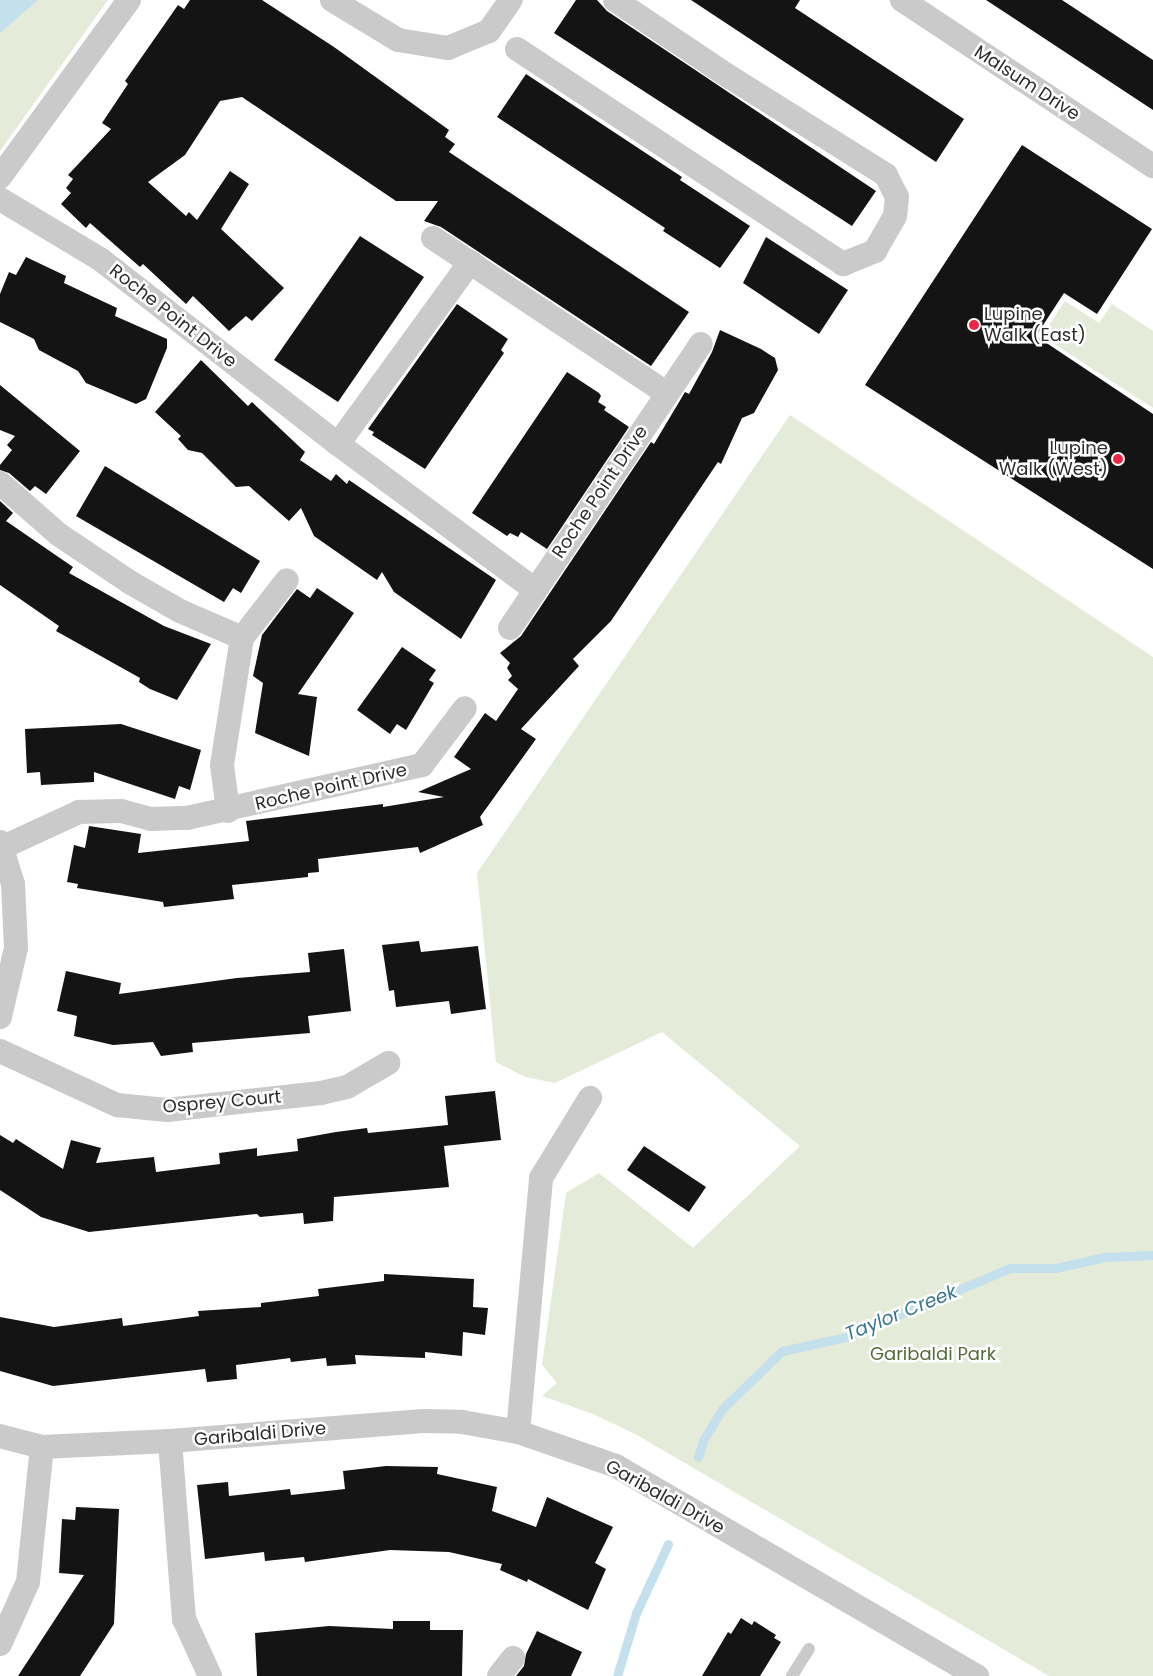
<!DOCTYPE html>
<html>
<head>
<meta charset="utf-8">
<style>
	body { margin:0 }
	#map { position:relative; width:1153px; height:1676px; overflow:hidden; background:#fff; font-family:Poppins,sans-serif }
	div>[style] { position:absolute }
	.green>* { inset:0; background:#e4ebd9 }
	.water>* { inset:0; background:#c4e0ec }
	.stream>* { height:9px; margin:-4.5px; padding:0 4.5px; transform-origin:4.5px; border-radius:4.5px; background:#c4e0ec }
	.building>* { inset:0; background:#141414 }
	.service>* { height:12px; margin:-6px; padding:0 6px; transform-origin:6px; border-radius:6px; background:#cacaca }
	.minor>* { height:24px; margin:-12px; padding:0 12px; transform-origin:12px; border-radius:12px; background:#cacaca }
	.dots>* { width:14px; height:14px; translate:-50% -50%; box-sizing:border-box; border:2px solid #fff; border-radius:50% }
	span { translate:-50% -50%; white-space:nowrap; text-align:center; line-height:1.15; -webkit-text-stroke:5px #fff; paint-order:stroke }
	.street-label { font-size:18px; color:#2d2d2d }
	.poi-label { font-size:18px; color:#2d2d2d }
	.left { translate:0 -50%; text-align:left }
	.right { translate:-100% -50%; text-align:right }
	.park-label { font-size:18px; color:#536a39 }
	.water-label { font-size:19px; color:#387691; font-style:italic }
</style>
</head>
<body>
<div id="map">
	<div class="green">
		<div style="clip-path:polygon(0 0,108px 0,0 151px)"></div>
		<div style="clip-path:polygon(1065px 301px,1099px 323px,1112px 304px,1153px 331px,1153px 408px,1042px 336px)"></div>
		<div style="clip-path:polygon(790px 415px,1153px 657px,1153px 1676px,1049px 1676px,637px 1435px,593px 1414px,542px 1396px,557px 1383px,542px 1365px,566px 1193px,599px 1173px,693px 1248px,800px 1146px,662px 1032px,555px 1083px,525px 1077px,496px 1062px,477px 873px)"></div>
	</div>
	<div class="water">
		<div style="clip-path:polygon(0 0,38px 0,0 33px)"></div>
	</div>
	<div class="stream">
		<div style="left:698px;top:1457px;width:19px;rotate:-72deg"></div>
		<div style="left:704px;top:1439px;width:35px;rotate:-59deg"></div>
		<div style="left:722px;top:1409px;width:83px;rotate:-44deg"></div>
		<div style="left:782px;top:1351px;width:66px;rotate:-12.3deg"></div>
		<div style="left:846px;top:1337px;width:178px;rotate:-22.8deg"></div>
		<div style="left:1010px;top:1268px;width:46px"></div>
		<div style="left:1056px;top:1268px;width:50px;rotate:-12.7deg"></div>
		<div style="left:1105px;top:1257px;width:48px;rotate:-2.4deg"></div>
		<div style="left:617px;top:1676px;width:66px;rotate:-73.2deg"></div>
		<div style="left:636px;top:1613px;width:76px;rotate:-65.1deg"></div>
	</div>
	<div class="building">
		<div style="clip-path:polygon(190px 0,262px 0,334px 47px,449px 130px,445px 137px,455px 144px,449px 152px,689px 312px,651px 366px,441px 227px,424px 221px,438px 201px,396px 201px,242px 97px,220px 101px,185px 155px,148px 182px,186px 216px,189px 212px,197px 220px,230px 171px,249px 184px,221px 229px,284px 288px,252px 321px,246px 316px,229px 331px,193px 296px,186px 304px,143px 264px,140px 267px,90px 223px,86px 228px,61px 204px,71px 193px,66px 188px,73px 179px,68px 175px,111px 129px,102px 123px,128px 84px,125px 81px,178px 5px,184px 9px)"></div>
		<div style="clip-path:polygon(576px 0,597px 0,607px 11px,876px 191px,852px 226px,554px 33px)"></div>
		<div style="clip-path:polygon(691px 0,800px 0,795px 8px,964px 119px,936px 162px)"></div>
		<div style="clip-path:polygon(986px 0,1062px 0,1153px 60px,1153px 110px)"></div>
		<div style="clip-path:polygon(526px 74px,682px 177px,680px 180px,750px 226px,720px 268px,663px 231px,665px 228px,497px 117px)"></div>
		<div style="clip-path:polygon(1022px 145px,1152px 229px,1097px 314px,1064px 293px,1036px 336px,1153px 414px,1153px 569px,865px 385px)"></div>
		<div style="clip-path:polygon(360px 236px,424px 277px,338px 402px,274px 360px)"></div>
		<div style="clip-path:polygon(766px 237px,848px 290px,819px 334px,743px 283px)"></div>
		<div style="clip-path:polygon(26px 257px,66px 276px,64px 283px,117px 308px,115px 316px,167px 339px,167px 348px,146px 399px,136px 404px,86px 383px,78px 371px,39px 350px,34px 339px,0 322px,0 294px,9px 272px,16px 275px)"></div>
		<div style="clip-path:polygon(457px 304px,508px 339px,501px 350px,504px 353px,425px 469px,372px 435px,374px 432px,368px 429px)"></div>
		<div style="clip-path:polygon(720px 330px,761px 349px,775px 358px,778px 370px,754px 413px,742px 418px,721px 464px,718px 462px,611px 621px,573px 659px,579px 666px,521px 729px,536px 739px,480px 817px,483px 825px,420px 853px,418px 847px,318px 859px,319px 872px,308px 873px,308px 877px,232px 885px,234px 899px,164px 907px,163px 902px,77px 888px,78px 884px,67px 882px,74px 845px,85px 848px,89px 826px,141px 834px,138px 853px,249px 841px,246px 821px,383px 804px,383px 807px,444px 797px,418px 792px,471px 769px,454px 757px,485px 713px,496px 721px,518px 689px,508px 680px,512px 676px,507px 668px,510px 663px,500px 653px,521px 636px,651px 442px,654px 444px,685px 392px,689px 394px,712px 352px)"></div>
		<div style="clip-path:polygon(201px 360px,248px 406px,252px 402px,305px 452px,300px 460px,331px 481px,336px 474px,347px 484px,349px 480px,496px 580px,461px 639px,394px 592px,382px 572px,377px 580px,314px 536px,301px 508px,289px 521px,249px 486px,236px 487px,202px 453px,188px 450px,178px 439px,181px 436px,155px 412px)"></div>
		<div style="clip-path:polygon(567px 372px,599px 393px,601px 396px,598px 402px,606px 407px,604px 410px,629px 427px,547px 549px,521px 532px,518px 537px,510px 533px,507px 536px,472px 513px)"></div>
		<div style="clip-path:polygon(0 385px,80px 451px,46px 494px,35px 486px,30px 491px,9px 473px,0 470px,0 465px,12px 450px,7px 445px,15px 436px,0 430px)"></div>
		<div style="clip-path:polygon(105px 466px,260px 561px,241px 593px,233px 588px,224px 602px,76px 516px)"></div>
		<div style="clip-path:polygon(0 501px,13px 513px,6px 521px,73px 567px,69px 573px,164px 626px,211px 644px,177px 700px,150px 689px,139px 682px,140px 678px,56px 631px,59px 626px,0 585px)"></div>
		<div style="clip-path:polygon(317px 588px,354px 613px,298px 694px,317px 697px,309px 756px,255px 733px,263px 683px,253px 676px,262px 635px,297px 589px,310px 598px)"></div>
		<div style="clip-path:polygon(402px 647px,436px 670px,429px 680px,434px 683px,406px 730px,397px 724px,390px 734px,357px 710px)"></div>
		<div style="clip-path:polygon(121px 724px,201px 750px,190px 790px,179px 786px,175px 799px,94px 772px,94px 782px,41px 785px,40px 772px,27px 773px,25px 729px)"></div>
		<div style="clip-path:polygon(419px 941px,421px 952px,478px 946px,486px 1009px,451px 1014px,449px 1001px,396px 1007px,394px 990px,389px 991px,382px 945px)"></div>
		<div style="clip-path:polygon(344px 949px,351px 1011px,308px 1016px,310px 1033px,192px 1043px,193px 1052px,161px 1056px,153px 1042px,113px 1045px,74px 1036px,77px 1016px,57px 1011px,66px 971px,121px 983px,119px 994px,237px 978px,310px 972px,308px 953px)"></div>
		<div style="clip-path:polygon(495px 1091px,501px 1140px,444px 1146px,449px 1187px,334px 1197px,333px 1221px,304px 1224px,303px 1213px,260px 1217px,257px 1214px,89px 1232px,41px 1217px,0 1190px,0 1135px,13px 1143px,16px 1139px,63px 1169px,71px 1140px,101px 1148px,96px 1163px,154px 1157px,156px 1172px,220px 1164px,219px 1153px,257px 1148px,257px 1156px,298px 1151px,297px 1139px,336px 1132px,367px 1128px,368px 1133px,448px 1125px,445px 1096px)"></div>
		<div style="clip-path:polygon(644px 1146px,706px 1187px,689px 1212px,627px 1170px)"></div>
		<div style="clip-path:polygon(384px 1274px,474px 1279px,473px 1307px,488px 1308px,485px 1335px,463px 1332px,462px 1356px,425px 1352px,425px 1358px,355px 1355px,356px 1364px,327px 1366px,326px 1358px,291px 1362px,290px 1358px,236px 1365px,237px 1379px,207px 1382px,205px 1369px,53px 1386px,0 1371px,0 1317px,54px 1327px,122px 1318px,123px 1326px,199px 1316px,198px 1311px,261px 1307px,261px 1303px,319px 1296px,318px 1289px,384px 1281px)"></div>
		<div style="clip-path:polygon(386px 1466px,438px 1467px,437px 1474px,497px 1487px,492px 1511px,536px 1527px,547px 1497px,613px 1527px,595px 1563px,606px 1569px,588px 1610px,528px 1579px,527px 1582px,500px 1570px,502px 1564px,449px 1552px,390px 1550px,305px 1562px,304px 1557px,265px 1561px,264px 1552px,205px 1559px,197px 1485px,228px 1482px,229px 1496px,290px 1489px,291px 1495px,345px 1489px,343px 1471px)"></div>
		<div style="clip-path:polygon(76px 1507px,119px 1509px,114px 1624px,80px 1676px,18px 1676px,84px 1575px,59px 1573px,62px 1519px,75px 1520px)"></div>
		<div style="clip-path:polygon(741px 1618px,752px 1625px,754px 1621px,776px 1635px,774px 1638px,781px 1642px,760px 1676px,702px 1676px,728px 1632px,731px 1634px)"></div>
		<div style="clip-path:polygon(393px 1621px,430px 1621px,430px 1630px,463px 1630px,462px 1676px,257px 1676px,255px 1633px,329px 1626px,393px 1629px)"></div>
		<div style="clip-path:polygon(537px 1631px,582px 1652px,571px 1676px,516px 1676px,524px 1666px,526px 1654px)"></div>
	</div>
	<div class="service">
		<div style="left:792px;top:1676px;width:32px;rotate:-58deg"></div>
	</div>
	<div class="minor">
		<div style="left:332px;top:0;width:77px;rotate:31.2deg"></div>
		<div style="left:398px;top:40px;width:51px;rotate:9.1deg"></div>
		<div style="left:448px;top:48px;width:44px;rotate:-22.5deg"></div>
		<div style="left:489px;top:31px;width:38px;rotate:-55deg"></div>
		<div style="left:902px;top:0;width:301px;rotate:33.5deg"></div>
		<div style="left:517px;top:49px;width:391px;rotate:33.4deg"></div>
		<div style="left:843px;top:264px;width:35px;rotate:-22deg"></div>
		<div style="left:875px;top:251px;width:40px;rotate:-60.3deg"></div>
		<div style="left:895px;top:216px;width:19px;rotate:-84deg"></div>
		<div style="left:897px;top:197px;width:25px;rotate:-117deg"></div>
		<div style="left:886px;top:175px;width:186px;rotate:-147.9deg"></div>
		<div style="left:728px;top:76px;width:136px;rotate:-146.1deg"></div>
		<div style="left:0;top:177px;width:219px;rotate:-53.9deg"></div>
		<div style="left:0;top:199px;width:117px;rotate:31deg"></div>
		<div style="left:100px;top:259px;width:301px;rotate:37.9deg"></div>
		<div style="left:338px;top:444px;width:245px;rotate:36.5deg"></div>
		<div style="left:433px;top:238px;width:280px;rotate:33.6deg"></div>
		<div style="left:338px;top:444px;width:225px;rotate:-54deg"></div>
		<div style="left:0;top:483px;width:77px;rotate:41.3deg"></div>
		<div style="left:58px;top:534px;width:88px;rotate:33.9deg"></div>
		<div style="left:131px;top:583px;width:56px;rotate:29.7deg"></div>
		<div style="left:180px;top:611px;width:68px;rotate:23.5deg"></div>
		<div style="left:510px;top:628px;width:342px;rotate:-56.1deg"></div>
		<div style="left:228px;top:811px;width:46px;rotate:-97.4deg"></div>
		<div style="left:222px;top:765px;width:129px;rotate:-81.1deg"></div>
		<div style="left:242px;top:638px;width:73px;rotate:-52.2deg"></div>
		<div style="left:0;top:842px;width:44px;rotate:72.8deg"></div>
		<div style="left:13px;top:884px;width:64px;rotate:87.3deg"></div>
		<div style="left:16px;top:948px;width:71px;rotate:103.1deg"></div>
		<div style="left:3px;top:847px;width:84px;rotate:-24.7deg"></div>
		<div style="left:79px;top:812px;width:42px;rotate:-1.4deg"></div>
		<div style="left:121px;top:811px;width:31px;rotate:15deg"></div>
		<div style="left:151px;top:819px;width:36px;rotate:-2deg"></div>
		<div style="left:187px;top:818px;width:241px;rotate:-12.7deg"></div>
		<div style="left:422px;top:765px;width:71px;rotate:-53deg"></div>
		<div style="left:0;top:1051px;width:129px;rotate:24.8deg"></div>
		<div style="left:117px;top:1105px;width:50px;rotate:5.7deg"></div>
		<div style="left:167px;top:1110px;width:155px;rotate:-6.3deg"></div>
		<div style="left:321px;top:1093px;width:27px;rotate:-13deg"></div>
		<div style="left:347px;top:1087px;width:48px;rotate:-30.3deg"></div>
		<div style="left:518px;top:1432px;width:255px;rotate:-84.8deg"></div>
		<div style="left:541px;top:1178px;width:94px;rotate:-58.5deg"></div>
		<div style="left:0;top:1436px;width:43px;rotate:14.7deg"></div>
		<div style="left:42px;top:1447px;width:128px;rotate:-2.7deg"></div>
		<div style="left:170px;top:1441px;width:254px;rotate:-4.5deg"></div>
		<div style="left:423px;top:1421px;width:39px;rotate:1deg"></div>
		<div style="left:462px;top:1422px;width:57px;rotate:10.1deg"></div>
		<div style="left:518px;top:1432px;width:104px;rotate:19.1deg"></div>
		<div style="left:616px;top:1466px;width:418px;rotate:30.2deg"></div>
		<div style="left:170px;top:1441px;width:179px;rotate:85.5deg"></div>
		<div style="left:184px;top:1619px;width:63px;rotate:65.5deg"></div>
		<div style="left:0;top:1644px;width:68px;rotate:-65.7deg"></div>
		<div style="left:28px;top:1582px;width:136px;rotate:-84.1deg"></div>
		<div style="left:499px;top:1676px;width:23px;rotate:-52deg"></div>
	</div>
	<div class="dots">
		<div style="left:974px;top:325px;background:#ec2644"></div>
		<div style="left:1118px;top:459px;background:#ec2644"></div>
	</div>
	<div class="street-label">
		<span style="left:1027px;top:83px;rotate:33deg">Malsum Drive</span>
		<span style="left:173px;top:316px;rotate:38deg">Roche Point Drive</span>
		<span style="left:600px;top:492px;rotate:-56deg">Roche Point Drive</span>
		<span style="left:331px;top:787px;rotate:-13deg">Roche Point Drive</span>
		<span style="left:222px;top:1102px;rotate:-5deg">Osprey Court</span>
		<span style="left:260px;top:1434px;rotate:-5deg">Garibaldi Drive</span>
		<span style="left:665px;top:1497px;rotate:29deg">Garibaldi Drive</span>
	</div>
	<div class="poi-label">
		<span class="left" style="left:984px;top:325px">Lupine<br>Walk (East)</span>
		<span class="right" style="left:1108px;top:459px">Lupine<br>Walk (West)</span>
	</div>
	<div class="park-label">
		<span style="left:933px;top:1354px">Garibaldi Park</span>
	</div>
	<div class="water-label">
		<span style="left:901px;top:1313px;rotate:-22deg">Taylor Creek</span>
	</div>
</div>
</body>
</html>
